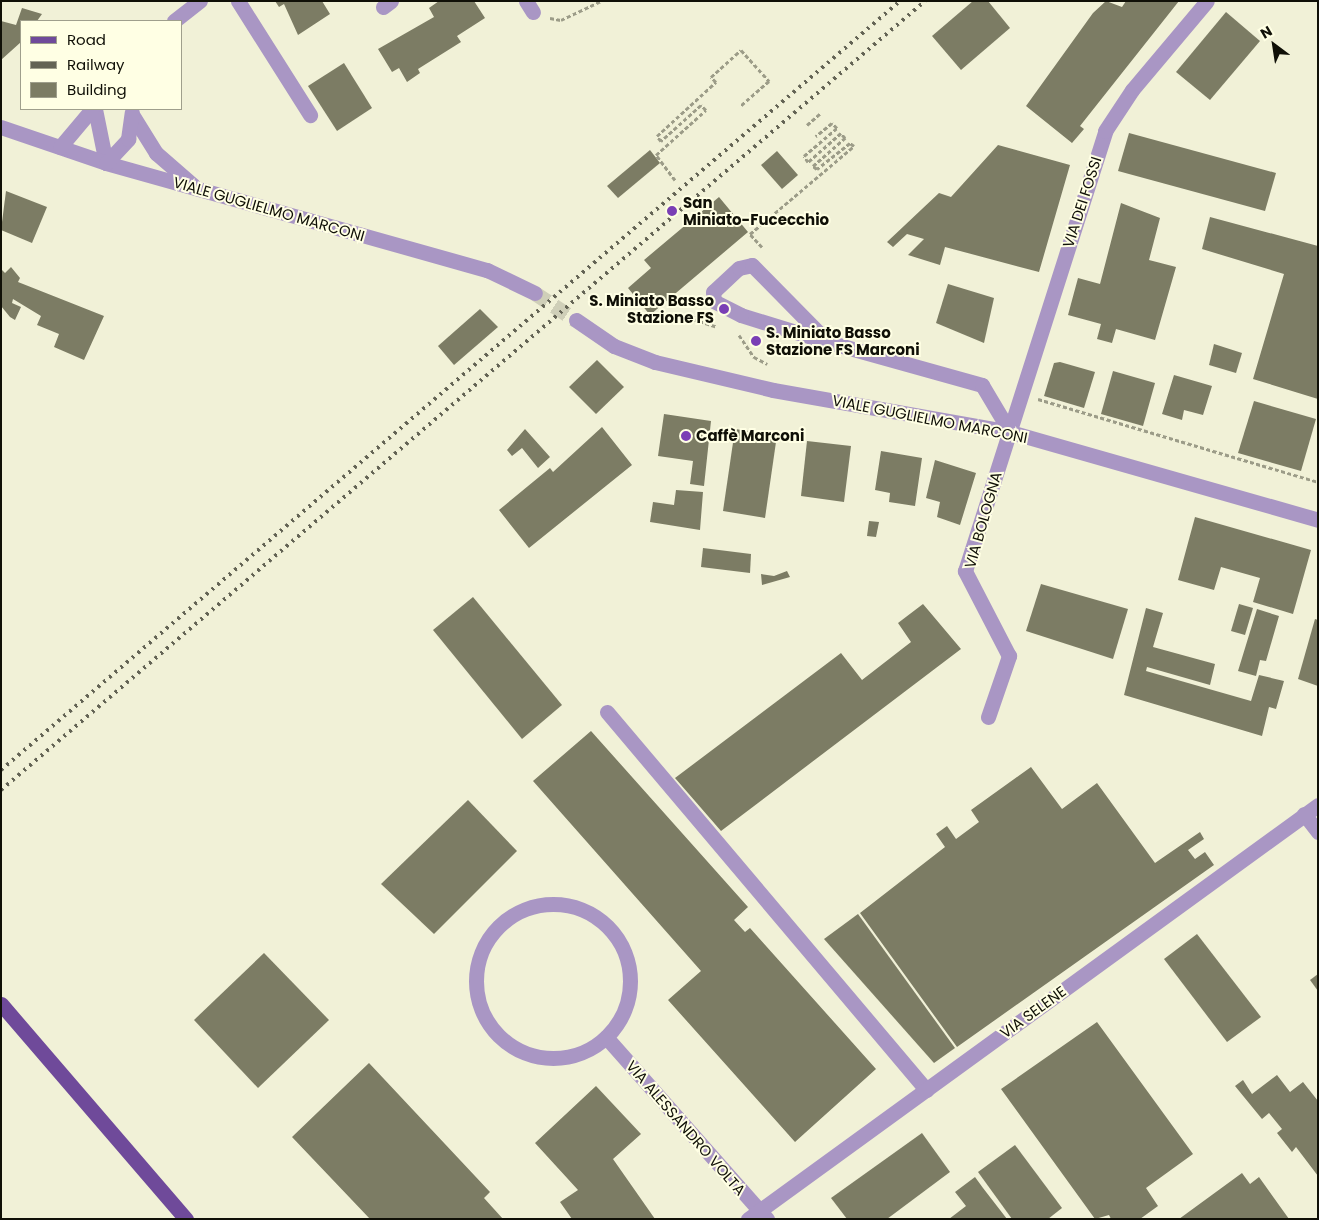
<!DOCTYPE html>
<html>
<head>
<meta charset="utf-8">
<style>
	body { margin:0 }
	#map { position:relative; width:1319px; height:1220px; overflow:hidden; background:#f1f1d7; font-family:Poppins,sans-serif }
	div>[style] { position:absolute }
	.building>* { inset:0; background:#7c7c64 }
	.minor-tunnel>* { height:15px; margin-top:-7.5px; transform-origin:0; background:repeating-linear-gradient(90deg,#cfcfb8 0 15px,transparent 0 23px) }
	.path>* { height:3px; margin-top:-1.5px; transform-origin:0; background:repeating-linear-gradient(90deg,#9c9c88 0 4px,transparent 0 6.5px) }
	.minor>* { height:15px; margin:-7.5px; padding:0 7.5px; transform-origin:7.5px; border-radius:7.5px; background:#a996c4 }
	.minor>.ring { margin:-7.5px; padding:0; box-sizing:content-box; background:none; border:15px solid #a996c4; border-radius:50% }
	.major>* { height:15px; margin:-7.5px; padding:0 7.5px; transform-origin:7.5px; border-radius:7.5px; background:#6f4a9a }
	.rail>* { height:4px; margin-top:-2px; transform-origin:0; background:repeating-linear-gradient(90deg,#636354 0 2.5px,transparent 0 7.5px) }
	.dots>* { width:14px; height:14px; translate:-50% -50%; box-sizing:border-box; border:2px solid #ffffe4; border-radius:50% }
	span { translate:-50% -50%; white-space:nowrap; text-align:center; line-height:1.15; -webkit-text-stroke:4px #ffffe4; paint-order:stroke }
	.poi-label { font-size:15px; color:#101007; font-weight:700 }
	.left { translate:0 -50%; text-align:left }
	.right { translate:-100% -50%; text-align:right }
	.street-label { font-size:15px; color:#101007 }
	.frame { position:absolute; inset:0; border:2px solid #101007; pointer-events:none }
	.legend { position:absolute; left:20px; top:20px; width:162px; height:90px; box-sizing:border-box; background:#ffffe4; border:1px solid #9f9f8c; margin:0; padding:6px 9px; list-style:none; font-size:15px; color:#101007 }
	.legend li { display:flex; align-items:center; gap:10px; height:25px }
	.legend b { width:25px; border:1px solid #9f9f8c }
	.north { position:absolute; left:1249px; top:20px; width:50px; height:50px; -webkit-text-stroke:4px #ffffe4; paint-order:stroke; rotate:329deg; font-size:14px; font-weight:700; line-height:20px; text-align:center; color:#101007 }
	.north::after { content:''; display:block; margin:auto; width:18px; height:22px; background:#101007; clip-path:polygon(50% 0,100% 100%,50% 72%,0 100%) }
</style>
</head>
<body>
<div id="map">
	<div class="building">
		<div style="clip-path:polygon(275px 1px,322px 1px,330px 14px,298px 35px,284px 4px,279px 7px)"></div>
		<div style="clip-path:polygon(439px 1px,474px 1px,485px 18px,457px 36px,461px 42px,418px 69px,420px 73px,407px 82px,399px 68px,392px 72px,378px 49px,434px 17px,429px 8px)"></div>
		<div style="clip-path:polygon(973px 1px,988px 1px,1010px 28px,961px 70px,932px 36px)"></div>
		<div style="clip-path:polygon(1106px 1px,1122px 7px,1126px 1px,1179px 1px,1080px 126px,1084px 129px,1072px 143px,1026px 106px,1093px 13px)"></div>
		<div style="clip-path:polygon(22px 8px,42px 14px,37px 21px,21px 21px,21px 42px,1px 60px,1px 21px,16px 25px)"></div>
		<div style="clip-path:polygon(1226px 12px,1260px 41px,1210px 100px,1176px 72px)"></div>
		<div style="clip-path:polygon(344px 63px,372px 108px,337px 131px,308px 86px)"></div>
		<div style="clip-path:polygon(1129px 133px,1276px 173px,1265px 211px,1118px 171px)"></div>
		<div style="clip-path:polygon(998px 145px,1070px 165px,1039px 272px,945px 247px,940px 265px,908px 255px,924px 239px,907px 234px,893px 247px,887px 242px,939px 193px,951px 197px)"></div>
		<div style="clip-path:polygon(650px 150px,660px 163px,618px 198px,607px 186px)"></div>
		<div style="clip-path:polygon(777px 151px,798px 175px,782px 189px,761px 165px)"></div>
		<div style="clip-path:polygon(6px 191px,47px 207px,32px 243px,1px 230px)"></div>
		<div style="clip-path:polygon(719px 197px,748px 232px,650px 315px,628px 288px,651px 268px,644px 260px)"></div>
		<div style="clip-path:polygon(1121px 203px,1160px 218px,1149px 260px,1176px 267px,1155px 340px,1116px 329px,1112px 343px,1097px 339px,1101px 324px,1068px 315px,1078px 278px,1100px 284px)"></div>
		<div style="clip-path:polygon(1210px 217px,1318px 246px,1318px 399px,1253px 379px,1284px 274px,1202px 249px)"></div>
		<div style="clip-path:polygon(11px 267px,20px 278px,18px 282px,104px 316px,84px 360px,54px 347px,59px 334px,37px 325px,41px 316px,13px 299px,12px 303px,21px 307px,15px 320px,10px 317px,1px 306px,1px 269px,5px 273px)"></div>
		<div style="clip-path:polygon(948px 284px,994px 298px,984px 343px,936px 323px)"></div>
		<div style="clip-path:polygon(480px 309px,498px 327px,454px 365px,438px 346px)"></div>
		<div style="clip-path:polygon(1214px 344px,1242px 353px,1236px 373px,1209px 365px)"></div>
		<div style="clip-path:polygon(597px 360px,624px 387px,596px 414px,569px 387px)"></div>
		<div style="clip-path:polygon(1060px 362px,1095px 372px,1084px 408px,1044px 396px,1054px 363px)"></div>
		<div style="clip-path:polygon(1113px 371px,1155px 383px,1143px 426px,1101px 414px)"></div>
		<div style="clip-path:polygon(1174px 375px,1212px 386px,1203px 415px,1184px 410px,1182px 420px,1162px 414px)"></div>
		<div style="clip-path:polygon(1254px 401px,1316px 419px,1301px 471px,1238px 453px)"></div>
		<div style="clip-path:polygon(664px 414px,711px 421px,704px 486px,690px 484px,693px 461px,658px 456px)"></div>
		<div style="clip-path:polygon(602px 427px,632px 465px,529px 548px,499px 510px,550px 468px,553px 472px)"></div>
		<div style="clip-path:polygon(525px 429px,550px 457px,538px 468px,522px 448px,512px 456px,507px 450px)"></div>
		<div style="clip-path:polygon(735px 429px,777px 435px,765px 518px,723px 511px)"></div>
		<div style="clip-path:polygon(807px 441px,851px 446px,844px 502px,801px 496px)"></div>
		<div style="clip-path:polygon(881px 451px,922px 458px,915px 506px,889px 502px,890px 493px,875px 490px)"></div>
		<div style="clip-path:polygon(935px 460px,976px 473px,960px 525px,937px 517px,940px 502px,926px 498px)"></div>
		<div style="clip-path:polygon(676px 490px,703px 492px,700px 530px,650px 522px,653px 502px,674px 505px)"></div>
		<div style="clip-path:polygon(1195px 517px,1311px 550px,1293px 614px,1253px 602px,1260px 578px,1221px 567px,1214px 590px,1178px 580px)"></div>
		<div style="clip-path:polygon(869px 521px,879px 522px,876px 537px,867px 536px)"></div>
		<div style="clip-path:polygon(703px 548px,751px 554px,750px 573px,701px 567px)"></div>
		<div style="clip-path:polygon(787px 571px,790px 577px,762px 585px,761px 574px,774px 576px)"></div>
		<div style="clip-path:polygon(1041px 584px,1128px 609px,1113px 659px,1026px 631px)"></div>
		<div style="clip-path:polygon(473px 597px,562px 705px,522px 739px,433px 630px)"></div>
		<div style="clip-path:polygon(923px 604px,961px 649px,721px 831px,675px 778px,841px 653px,862px 680px,911px 642px,898px 623px)"></div>
		<div style="clip-path:polygon(1239px 604px,1253px 608px,1245px 635px,1231px 631px)"></div>
		<div style="clip-path:polygon(1146px 608px,1163px 613px,1153px 647px,1215px 664px,1210px 685px,1147px 667px,1146px 671px,1251px 701px,1259px 675px,1284px 681px,1276px 709px,1269px 707px,1262px 736px,1124px 695px)"></div>
		<div style="clip-path:polygon(1257px 609px,1279px 616px,1266px 661px,1260px 660px,1256px 676px,1238px 671px)"></div>
		<div style="clip-path:polygon(1315px 619px,1318px 620px,1318px 686px,1298px 679px)"></div>
		<div style="clip-path:polygon(591px 731px,748px 907px,734px 920px,745px 932px,750px 928px,876px 1069px,795px 1142px,668px 1000px,701px 971px,533px 781px)"></div>
		<div style="clip-path:polygon(1031px 767px,1062px 809px,1097px 783px,1155px 863px,1200px 832px,1204px 839px,1188px 850px,1195px 859px,1205px 852px,1214px 865px,957px 1047px,860px 913px,945px 847px,936px 834px,947px 826px,956px 839px,979px 822px,971px 810px)"></div>
		<div style="clip-path:polygon(468px 800px,517px 851px,434px 934px,381px 884px)"></div>
		<div style="clip-path:polygon(858px 914px,955px 1048px,934px 1063px,824px 939px)"></div>
		<div style="clip-path:polygon(1197px 934px,1261px 1017px,1227px 1042px,1164px 959px)"></div>
		<div style="clip-path:polygon(264px 953px,329px 1020px,258px 1088px,194px 1020px)"></div>
		<div style="clip-path:polygon(1318px 974px,1318px 991px,1310px 980px)"></div>
		<div style="clip-path:polygon(1097px 1022px,1193px 1154px,1146px 1188px,1158px 1206px,1140px 1219px,1111px 1219px,1109px 1215px,1095px 1219px,1001px 1089px)"></div>
		<div style="clip-path:polygon(369px 1063px,490px 1192px,484px 1198px,503px 1219px,370px 1219px,292px 1137px)"></div>
		<div style="clip-path:polygon(1277px 1075px,1290px 1092px,1303px 1082px,1318px 1101px,1318px 1176px,1296px 1147px,1292px 1152px,1277px 1133px,1282px 1129px,1269px 1113px,1262px 1119px,1235px 1086px,1243px 1080px,1252px 1094px)"></div>
		<div style="clip-path:polygon(596px 1086px,641px 1134px,613px 1159px,655px 1219px,572px 1219px,560px 1202px,578px 1190px,535px 1143px)"></div>
		<div style="clip-path:polygon(922px 1133px,950px 1172px,887px 1219px,847px 1219px,831px 1198px)"></div>
		<div style="clip-path:polygon(1015px 1145px,1062px 1208px,1048px 1219px,1012px 1219px,978px 1172px)"></div>
		<div style="clip-path:polygon(1242px 1173px,1250px 1184px,1259px 1177px,1289px 1219px,1179px 1219px)"></div>
		<div style="clip-path:polygon(975px 1177px,983px 1188px,1007px 1219px,949px 1219px,966px 1206px,955px 1192px)"></div>
	</div>
	<div class="minor-tunnel">
		<div style="left:535px;top:293px;width:49px;rotate:33.4deg"></div>
	</div>
	<div class="path">
		<div style="left:550px;top:18px;width:11px;rotate:10deg"></div>
		<div style="left:561px;top:20px;width:44px;rotate:-25.4deg"></div>
		<div style="left:807px;top:125px;width:18px;rotate:-41deg"></div>
		<div style="left:675px;top:180px;width:31px;rotate:-127deg"></div>
		<div style="left:656px;top:155px;width:67px;rotate:-42deg"></div>
		<div style="left:706px;top:110px;width:7px;rotate:-135deg"></div>
		<div style="left:701px;top:105px;width:54px;rotate:138deg"></div>
		<div style="left:661px;top:141px;width:6px;rotate:-129deg"></div>
		<div style="left:657px;top:136px;width:80px;rotate:-42.5deg"></div>
		<div style="left:716px;top:82px;width:7px;rotate:-135deg"></div>
		<div style="left:711px;top:77px;width:40px;rotate:-42deg"></div>
		<div style="left:741px;top:50px;width:42px;rotate:47.9deg"></div>
		<div style="left:769px;top:81px;width:37px;rotate:139deg"></div>
		<div style="left:762px;top:247px;width:18px;rotate:-133deg"></div>
		<div style="left:750px;top:234px;width:136px;rotate:-40.2deg"></div>
		<div style="left:854px;top:146px;width:5px;rotate:-143deg"></div>
		<div style="left:850px;top:143px;width:42px;rotate:141.8deg"></div>
		<div style="left:817px;top:169px;width:5px;rotate:-143deg"></div>
		<div style="left:813px;top:166px;width:43px;rotate:-41.2deg"></div>
		<div style="left:845px;top:138px;width:6px;rotate:-129deg"></div>
		<div style="left:841px;top:133px;width:44px;rotate:138.7deg"></div>
		<div style="left:808px;top:162px;width:7px;rotate:-124deg"></div>
		<div style="left:804px;top:156px;width:43px;rotate:-40.3deg"></div>
		<div style="left:837px;top:128px;width:7px;rotate:-135deg"></div>
		<div style="left:832px;top:123px;width:21px;rotate:141deg"></div>
		<div style="left:694px;top:315px;width:4px;rotate:104deg"></div>
		<div style="left:693px;top:319px;width:25px;rotate:18deg"></div>
		<div style="left:739px;top:335px;width:27px;rotate:56deg"></div>
		<div style="left:754px;top:357px;width:15px;rotate:28deg"></div>
		<div style="left:1038px;top:399px;width:292px;rotate:16.5deg"></div>
	</div>
	<div class="minor">
		<div style="left:238px;top:1px;width:135px;rotate:57.7deg"></div>
		<div style="left:526px;top:1px;width:13px;rotate:58deg"></div>
		<div style="left:383px;top:7px;width:10px;rotate:-37deg"></div>
		<div style="left:174px;top:21px;width:33px;rotate:-38deg"></div>
		<div style="left:95px;top:109px;width:55px;rotate:78.5deg"></div>
		<div style="left:133px;top:116px;width:44px;rotate:58.1deg"></div>
		<div style="left:156px;top:153px;width:49px;rotate:40.9deg"></div>
		<div style="left:1px;top:127px;width:111px;rotate:18.9deg"></div>
		<div style="left:106px;top:163px;width:396px;rotate:15.7deg"></div>
		<div style="left:487px;top:270px;width:53px;rotate:25.6deg"></div>
		<div style="left:60px;top:147px;width:50px;rotate:-49.9deg"></div>
		<div style="left:106px;top:163px;width:33px;rotate:-47deg"></div>
		<div style="left:128px;top:139px;width:27px;rotate:-82deg"></div>
		<div style="left:576px;top:320px;width:46px;rotate:34.4deg"></div>
		<div style="left:614px;top:346px;width:44px;rotate:21.3deg"></div>
		<div style="left:655px;top:362px;width:121px;rotate:13.3deg"></div>
		<div style="left:773px;top:390px;width:241px;rotate:10deg"></div>
		<div style="left:1010px;top:432px;width:320px;rotate:15.9deg"></div>
		<div style="left:828px;top:342px;width:91px;rotate:-162.8deg"></div>
		<div style="left:741px;top:315px;width:30px;rotate:-153deg"></div>
		<div style="left:714px;top:301px;width:9px;rotate:-96deg"></div>
		<div style="left:713px;top:292px;width:35px;rotate:-43deg"></div>
		<div style="left:739px;top:268px;width:13px;rotate:-13deg"></div>
		<div style="left:752px;top:265px;width:108px;rotate:45.4deg"></div>
		<div style="left:828px;top:342px;width:160px;rotate:15.6deg"></div>
		<div style="left:982px;top:385px;width:55px;rotate:59.2deg"></div>
		<div style="left:607px;top:712px;width:495px;rotate:49.8deg"></div>
		<div style="left:988px;top:717px;width:65px;rotate:-71deg"></div>
		<div style="left:1009px;top:656px;width:96px;rotate:-117.4deg"></div>
		<div style="left:965px;top:571px;width:462px;rotate:-72.3deg"></div>
		<div style="left:1105px;top:131px;width:49px;rotate:-56.6deg"></div>
		<div style="left:1132px;top:90px;width:116px;rotate:-49.9deg"></div>
		<div style="left:1304px;top:814px;width:23px;rotate:52deg"></div>
		<div class="ring" style="left:476px;top:904px;width:139px;height:139px"></div>
		<div style="left:606px;top:1037px;width:243px;rotate:48.5deg"></div>
		<div style="left:748px;top:1219px;width:704px;rotate:-35.99deg"></div>
	</div>
	<div class="major">
		<div style="left:1px;top:1004px;width:284px;rotate:49.3deg"></div>
	</div>
	<div class="rail">
		<div style="left:1px;top:770px;width:1183px;rotate:-40.54deg"></div>
		<div style="left:1px;top:790px;width:1215px;rotate:-40.49deg"></div>
	</div>
	<div class="dots">
		<div style="left:672px;top:211px;background:#7a3fb5"></div>
		<div style="left:724px;top:309px;background:#7a3fb5"></div>
		<div style="left:756px;top:341px;background:#7a3fb5"></div>
		<div style="left:686px;top:436px;background:#7a3fb5"></div>
	</div>
	<div class="poi-label">
		<span class="left" style="left:683px;top:211px">San<br>Miniato-Fucecchio</span>
		<span class="right" style="left:714px;top:309px">S. Miniato Basso<br>Stazione FS</span>
		<span class="left" style="left:766px;top:341px">S. Miniato Basso<br>Stazione FS Marconi</span>
		<span class="left" style="left:696px;top:436px">Caffè Marconi</span>
	</div>
	<div class="street-label">
		<span style="left:1082px;top:202px;rotate:-72deg">VIA DEI FOSSI</span>
		<span style="left:269px;top:209px;rotate:16deg">VIALE GUGLIELMO MARCONI</span>
		<span style="left:930px;top:419px;rotate:11deg">VIALE GUGLIELMO MARCONI</span>
		<span style="left:983px;top:520px;rotate:-74deg">VIA BOLOGNA</span>
		<span style="left:1033px;top:1012px;rotate:-36deg">VIA SELENE</span>
		<span style="left:686px;top:1128px;rotate:49deg">VIA ALESSANDRO VOLTA</span>
	</div>
	<div class="frame"></div>
	<ul class="legend">
	<li><b style="height:6px;background:#6f4a9a"></b>Road</li>
	<li><b style="height:6px;background:#636354"></b>Railway</li>
	<li><b style="height:14px;background:#7c7c64"></b>Building</li>
	</ul>
	<div class="north">N</div>
</div>
</body>
</html>
